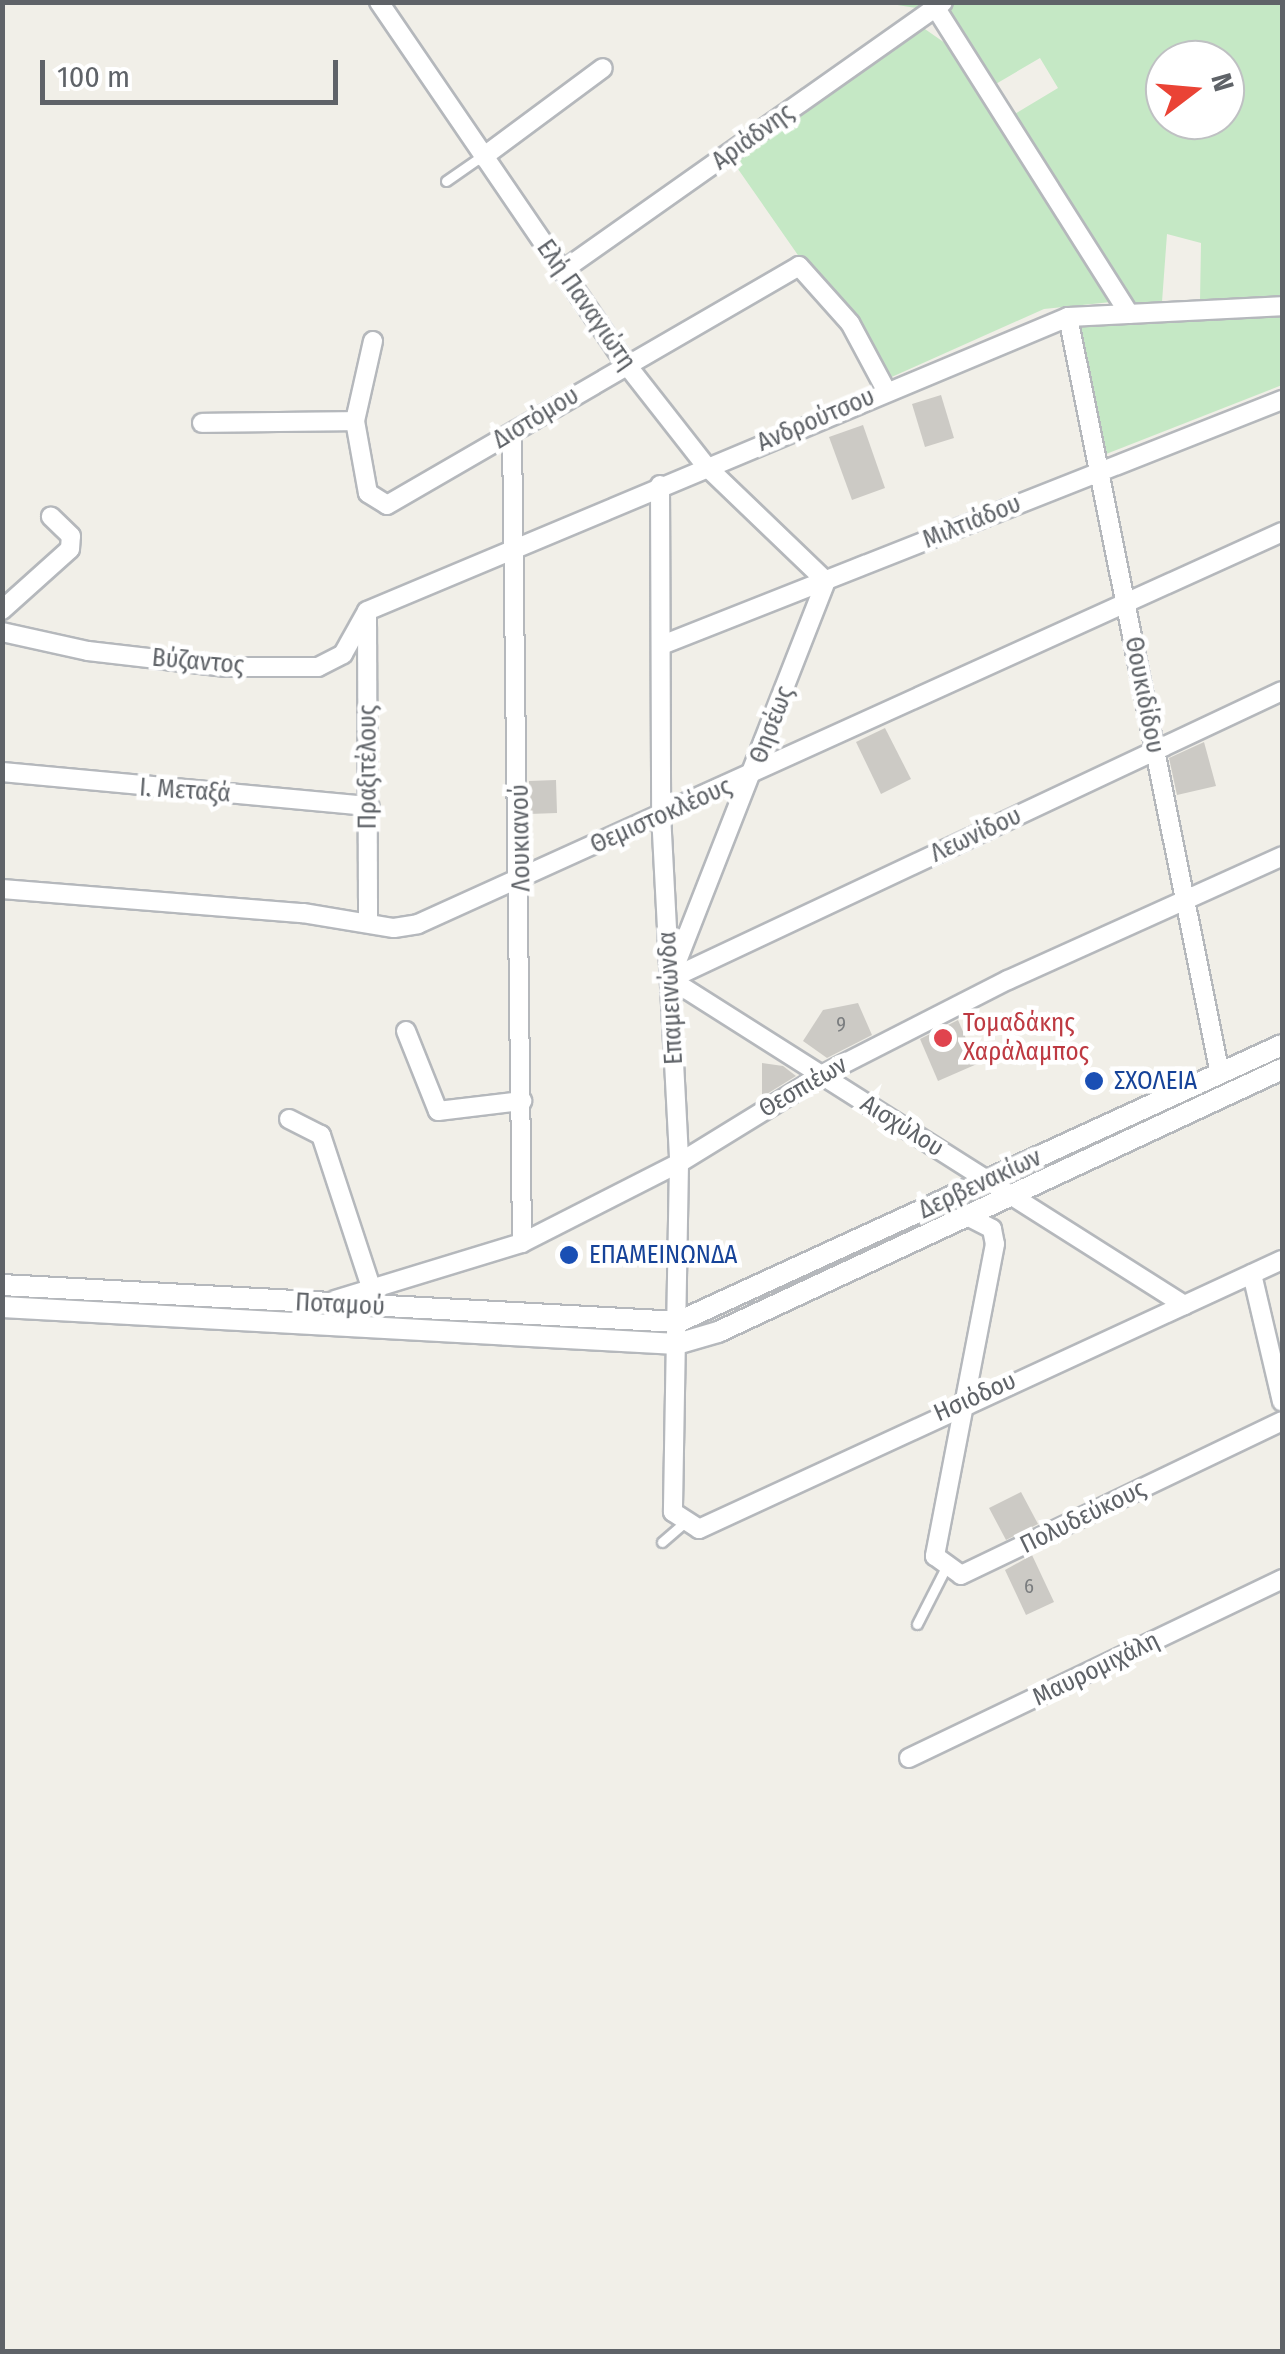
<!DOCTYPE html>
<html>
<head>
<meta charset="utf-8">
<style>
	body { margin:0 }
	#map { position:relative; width:1285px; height:2354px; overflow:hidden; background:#f1efe8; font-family:"Fira Sans Condensed",sans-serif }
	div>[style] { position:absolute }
	.green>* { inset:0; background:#c5e8c5 }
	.building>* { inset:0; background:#cccac5 }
	.roads { filter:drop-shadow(2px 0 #b5b8bc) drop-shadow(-2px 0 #b5b8bc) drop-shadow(0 2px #b5b8bc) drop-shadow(0 -2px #b5b8bc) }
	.service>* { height:9px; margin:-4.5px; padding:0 4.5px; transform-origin:4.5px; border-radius:4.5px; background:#fff }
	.minor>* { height:18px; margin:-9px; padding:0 9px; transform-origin:9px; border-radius:9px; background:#fff }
	.tertiary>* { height:20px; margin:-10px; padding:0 10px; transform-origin:10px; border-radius:10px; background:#fff }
	.dots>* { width:28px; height:28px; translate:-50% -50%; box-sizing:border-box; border:5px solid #fff; border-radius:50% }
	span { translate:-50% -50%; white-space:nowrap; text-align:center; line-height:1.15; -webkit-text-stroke:9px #fff; paint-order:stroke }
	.number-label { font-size:20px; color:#7a7d7f }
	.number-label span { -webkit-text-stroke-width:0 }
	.street-label { font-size:25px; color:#5f6368 }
	.health-label { font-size:25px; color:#be3a42 }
	.left { translate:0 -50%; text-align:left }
	.transit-label { font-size:25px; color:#164399 }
	.frame { position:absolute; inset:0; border:5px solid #5f6368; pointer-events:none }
	.north { position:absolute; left:1145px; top:40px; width:100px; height:100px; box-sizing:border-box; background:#fff; border:2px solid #bfc1c3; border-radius:50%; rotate:74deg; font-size:28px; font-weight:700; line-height:40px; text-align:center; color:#5f6368 }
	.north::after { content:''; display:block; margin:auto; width:35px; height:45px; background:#ea4335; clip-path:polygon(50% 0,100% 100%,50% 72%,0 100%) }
	.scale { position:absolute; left:40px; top:60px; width:298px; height:45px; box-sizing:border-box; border:5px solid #5f6368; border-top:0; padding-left:12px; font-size:30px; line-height:35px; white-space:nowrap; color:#5f6368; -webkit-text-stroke:8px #fff; paint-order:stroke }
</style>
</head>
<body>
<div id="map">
	<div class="green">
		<div style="clip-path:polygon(evenodd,885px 3px,1282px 3px,1282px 298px,1200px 301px,1201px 243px,1167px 234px,1162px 302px,1135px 303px,1123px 295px,1008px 118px,1058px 88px,1040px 58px,989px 88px,941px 12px,885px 3px,1165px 60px,1225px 60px,1225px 120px,1165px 120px,1165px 60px)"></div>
		<div style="clip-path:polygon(922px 27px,955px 50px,1111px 302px,1044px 309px,885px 380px,731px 159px)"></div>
		<div style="clip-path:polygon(1282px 314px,1282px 385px,1101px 456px,1079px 323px)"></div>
	</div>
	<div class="building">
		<div style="clip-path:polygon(941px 395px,954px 438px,925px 447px,912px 404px)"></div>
		<div style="clip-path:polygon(863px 425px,885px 488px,852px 500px,829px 437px)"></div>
		<div style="clip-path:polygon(885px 728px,911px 779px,881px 794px,856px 742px)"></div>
		<div style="clip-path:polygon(1204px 742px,1216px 786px,1177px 795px,1169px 758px)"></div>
		<div style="clip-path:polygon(556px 780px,557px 813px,529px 814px,529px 781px)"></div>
		<div style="clip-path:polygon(858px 1003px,872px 1035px,827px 1058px,803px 1041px,823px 1010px)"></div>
		<div style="clip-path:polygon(958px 1020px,977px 1064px,938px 1081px,920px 1039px)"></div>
		<div style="clip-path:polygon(762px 1063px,783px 1066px,796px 1076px,762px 1097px)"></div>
		<div style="clip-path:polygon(1021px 1492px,1038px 1524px,1006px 1540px,989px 1508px)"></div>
		<div style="clip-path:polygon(1032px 1555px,1054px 1602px,1026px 1615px,1005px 1570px)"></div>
	</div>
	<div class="roads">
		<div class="service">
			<div style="left:446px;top:181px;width:44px;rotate:-34.8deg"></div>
			<div style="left:662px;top:1542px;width:32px;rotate:-41deg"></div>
			<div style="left:917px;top:1624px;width:66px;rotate:-63deg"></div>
		</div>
		<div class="minor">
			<div style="left:379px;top:2px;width:438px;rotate:55.7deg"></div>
			<div style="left:626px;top:364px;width:130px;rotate:51.9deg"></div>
			<div style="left:706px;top:466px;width:166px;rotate:43.8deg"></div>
			<div style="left:826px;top:581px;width:421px;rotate:111.4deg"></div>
			<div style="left:932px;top:2px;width:369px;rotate:57.7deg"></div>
			<div style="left:483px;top:157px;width:149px;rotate:-36.6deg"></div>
			<div style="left:562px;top:271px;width:466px;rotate:-35.2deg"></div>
			<div style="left:1068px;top:317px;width:772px;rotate:78.65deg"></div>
			<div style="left:373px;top:341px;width:82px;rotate:102.7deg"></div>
			<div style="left:355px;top:421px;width:73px;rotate:79.8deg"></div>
			<div style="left:368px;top:493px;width:22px;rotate:32deg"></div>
			<div style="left:387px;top:505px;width:476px;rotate:-30.1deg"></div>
			<div style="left:799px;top:266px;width:76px;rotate:48.2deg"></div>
			<div style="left:850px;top:323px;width:76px;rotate:61.8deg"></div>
			<div style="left:202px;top:423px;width:153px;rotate:-0.7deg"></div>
			<div style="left:512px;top:433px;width:810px;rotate:89.29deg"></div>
			<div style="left:660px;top:485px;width:329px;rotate:89.8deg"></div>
			<div style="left:661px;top:814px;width:349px;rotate:87deg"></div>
			<div style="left:679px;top:1163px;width:349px;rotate:91deg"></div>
			<div style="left:673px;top:1512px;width:31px;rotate:33deg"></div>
			<div style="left:699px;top:1529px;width:642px;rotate:-24.77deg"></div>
			<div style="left:2px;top:610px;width:91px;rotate:-41.9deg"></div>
			<div style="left:70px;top:549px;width:13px;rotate:-86deg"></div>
			<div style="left:71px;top:536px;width:28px;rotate:-136deg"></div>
			<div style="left:367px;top:611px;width:760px;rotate:-22.75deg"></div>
			<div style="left:1068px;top:317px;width:214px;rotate:-2.9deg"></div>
			<div style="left:367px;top:616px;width:307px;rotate:89.8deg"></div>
			<div style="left:2px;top:632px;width:88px;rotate:12.5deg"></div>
			<div style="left:88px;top:651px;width:139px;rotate:6.6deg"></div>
			<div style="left:226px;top:667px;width:92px"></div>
			<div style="left:318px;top:667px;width:28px;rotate:-27deg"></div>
			<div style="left:343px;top:654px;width:49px;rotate:-60.8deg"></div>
			<div style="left:662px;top:645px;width:667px;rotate:-21.56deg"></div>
			<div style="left:2px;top:772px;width:369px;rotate:5.3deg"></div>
			<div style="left:2px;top:889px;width:302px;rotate:4.6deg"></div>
			<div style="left:303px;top:913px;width:92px;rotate:9.4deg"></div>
			<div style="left:394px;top:928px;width:24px;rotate:-9deg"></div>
			<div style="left:418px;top:924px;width:949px;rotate:-24.4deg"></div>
			<div style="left:670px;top:979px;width:676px;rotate:-25.2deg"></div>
			<div style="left:670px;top:979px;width:609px;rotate:32.38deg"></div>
			<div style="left:406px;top:1031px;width:86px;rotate:68.2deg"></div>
			<div style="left:438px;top:1111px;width:85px;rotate:-6.8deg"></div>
			<div style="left:289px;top:1119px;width:36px;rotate:27deg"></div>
			<div style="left:321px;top:1135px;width:163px;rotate:71.8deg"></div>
			<div style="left:967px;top:1216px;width:28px;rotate:27deg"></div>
			<div style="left:992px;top:1229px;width:15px;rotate:79deg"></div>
			<div style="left:995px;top:1244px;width:318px;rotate:100.9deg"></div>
			<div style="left:935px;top:1556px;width:32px;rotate:36deg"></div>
			<div style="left:961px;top:1575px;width:356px;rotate:-25.6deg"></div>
			<div style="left:1252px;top:1274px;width:131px;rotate:76.8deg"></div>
			<div style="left:335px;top:1300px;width:195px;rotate:-17deg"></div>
			<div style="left:522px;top:1243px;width:176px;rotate:-27deg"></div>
			<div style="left:679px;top:1163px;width:168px;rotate:-31.6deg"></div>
			<div style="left:822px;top:1075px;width:209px;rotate:-27.1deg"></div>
			<div style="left:1008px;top:980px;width:301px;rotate:-24.3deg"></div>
			<div style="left:909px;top:1758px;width:414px;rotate:-25.6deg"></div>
		</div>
		<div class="tertiary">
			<div style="left:2px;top:1285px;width:677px;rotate:3.13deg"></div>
			<div style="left:678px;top:1322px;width:664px;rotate:-24.64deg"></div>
			<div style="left:2px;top:1307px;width:676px;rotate:3.14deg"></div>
			<div style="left:677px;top:1344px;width:43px;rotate:-16.3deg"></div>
			<div style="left:718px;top:1332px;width:622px;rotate:-25deg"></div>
		</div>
	</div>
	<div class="dots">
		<div style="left:943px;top:1038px;background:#e0444e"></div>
		<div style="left:1094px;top:1081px;background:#1a4fb4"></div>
		<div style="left:569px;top:1255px;background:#1a4fb4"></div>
	</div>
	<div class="number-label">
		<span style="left:841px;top:1024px">9</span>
		<span style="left:1029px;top:1586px">6</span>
	</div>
	<div class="street-label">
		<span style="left:753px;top:137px;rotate:-36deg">Αριάδνης</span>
		<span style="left:586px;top:305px;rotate:55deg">Ελή Παναγιώτη</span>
		<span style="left:536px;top:418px;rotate:-31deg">Διστόμου</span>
		<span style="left:816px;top:420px;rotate:-23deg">Ανδρούτσου</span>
		<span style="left:972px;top:522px;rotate:-22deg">Μιλτιάδου</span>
		<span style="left:198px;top:662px;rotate:5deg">Βύζαντος</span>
		<span style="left:1144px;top:695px;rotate:79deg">Θουκιδίδου</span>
		<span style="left:772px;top:725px;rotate:-69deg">Θησέως</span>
		<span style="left:368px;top:767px;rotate:-90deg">Πραξιτέλους</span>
		<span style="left:185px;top:791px;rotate:4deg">Ι. Μεταξά</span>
		<span style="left:661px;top:816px;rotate:-24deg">Θεμιστοκλέους</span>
		<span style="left:976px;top:835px;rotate:-25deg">Λεωνίδου</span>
		<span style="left:521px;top:838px;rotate:-91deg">Λουκιανού</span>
		<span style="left:671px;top:998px;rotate:-93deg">Επαμεινώνδα</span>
		<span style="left:803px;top:1087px;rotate:-30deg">Θεσπιέων</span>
		<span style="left:902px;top:1126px;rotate:32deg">Αισχύλου</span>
		<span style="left:980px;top:1184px;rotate:-25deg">Δερβενακίων</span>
		<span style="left:340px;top:1305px;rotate:3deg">Ποταμού</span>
		<span style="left:975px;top:1397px;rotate:-24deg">Ησιόδου</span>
		<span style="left:1083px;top:1517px;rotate:-26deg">Πολυδεύκους</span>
		<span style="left:1096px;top:1669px;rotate:-26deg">Μαυρομιχάλη</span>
	</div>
	<div class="health-label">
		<span class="left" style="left:963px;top:1038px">Τομαδάκης<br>Χαράλαμπος</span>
	</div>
	<div class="transit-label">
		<span class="left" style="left:1114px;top:1081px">ΣΧΟΛΕΙΑ</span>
		<span class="left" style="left:589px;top:1255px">ΕΠΑΜΕΙΝΩΝΔΑ</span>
	</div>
	<div class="frame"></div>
	<div class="north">N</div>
	<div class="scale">100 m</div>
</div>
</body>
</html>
